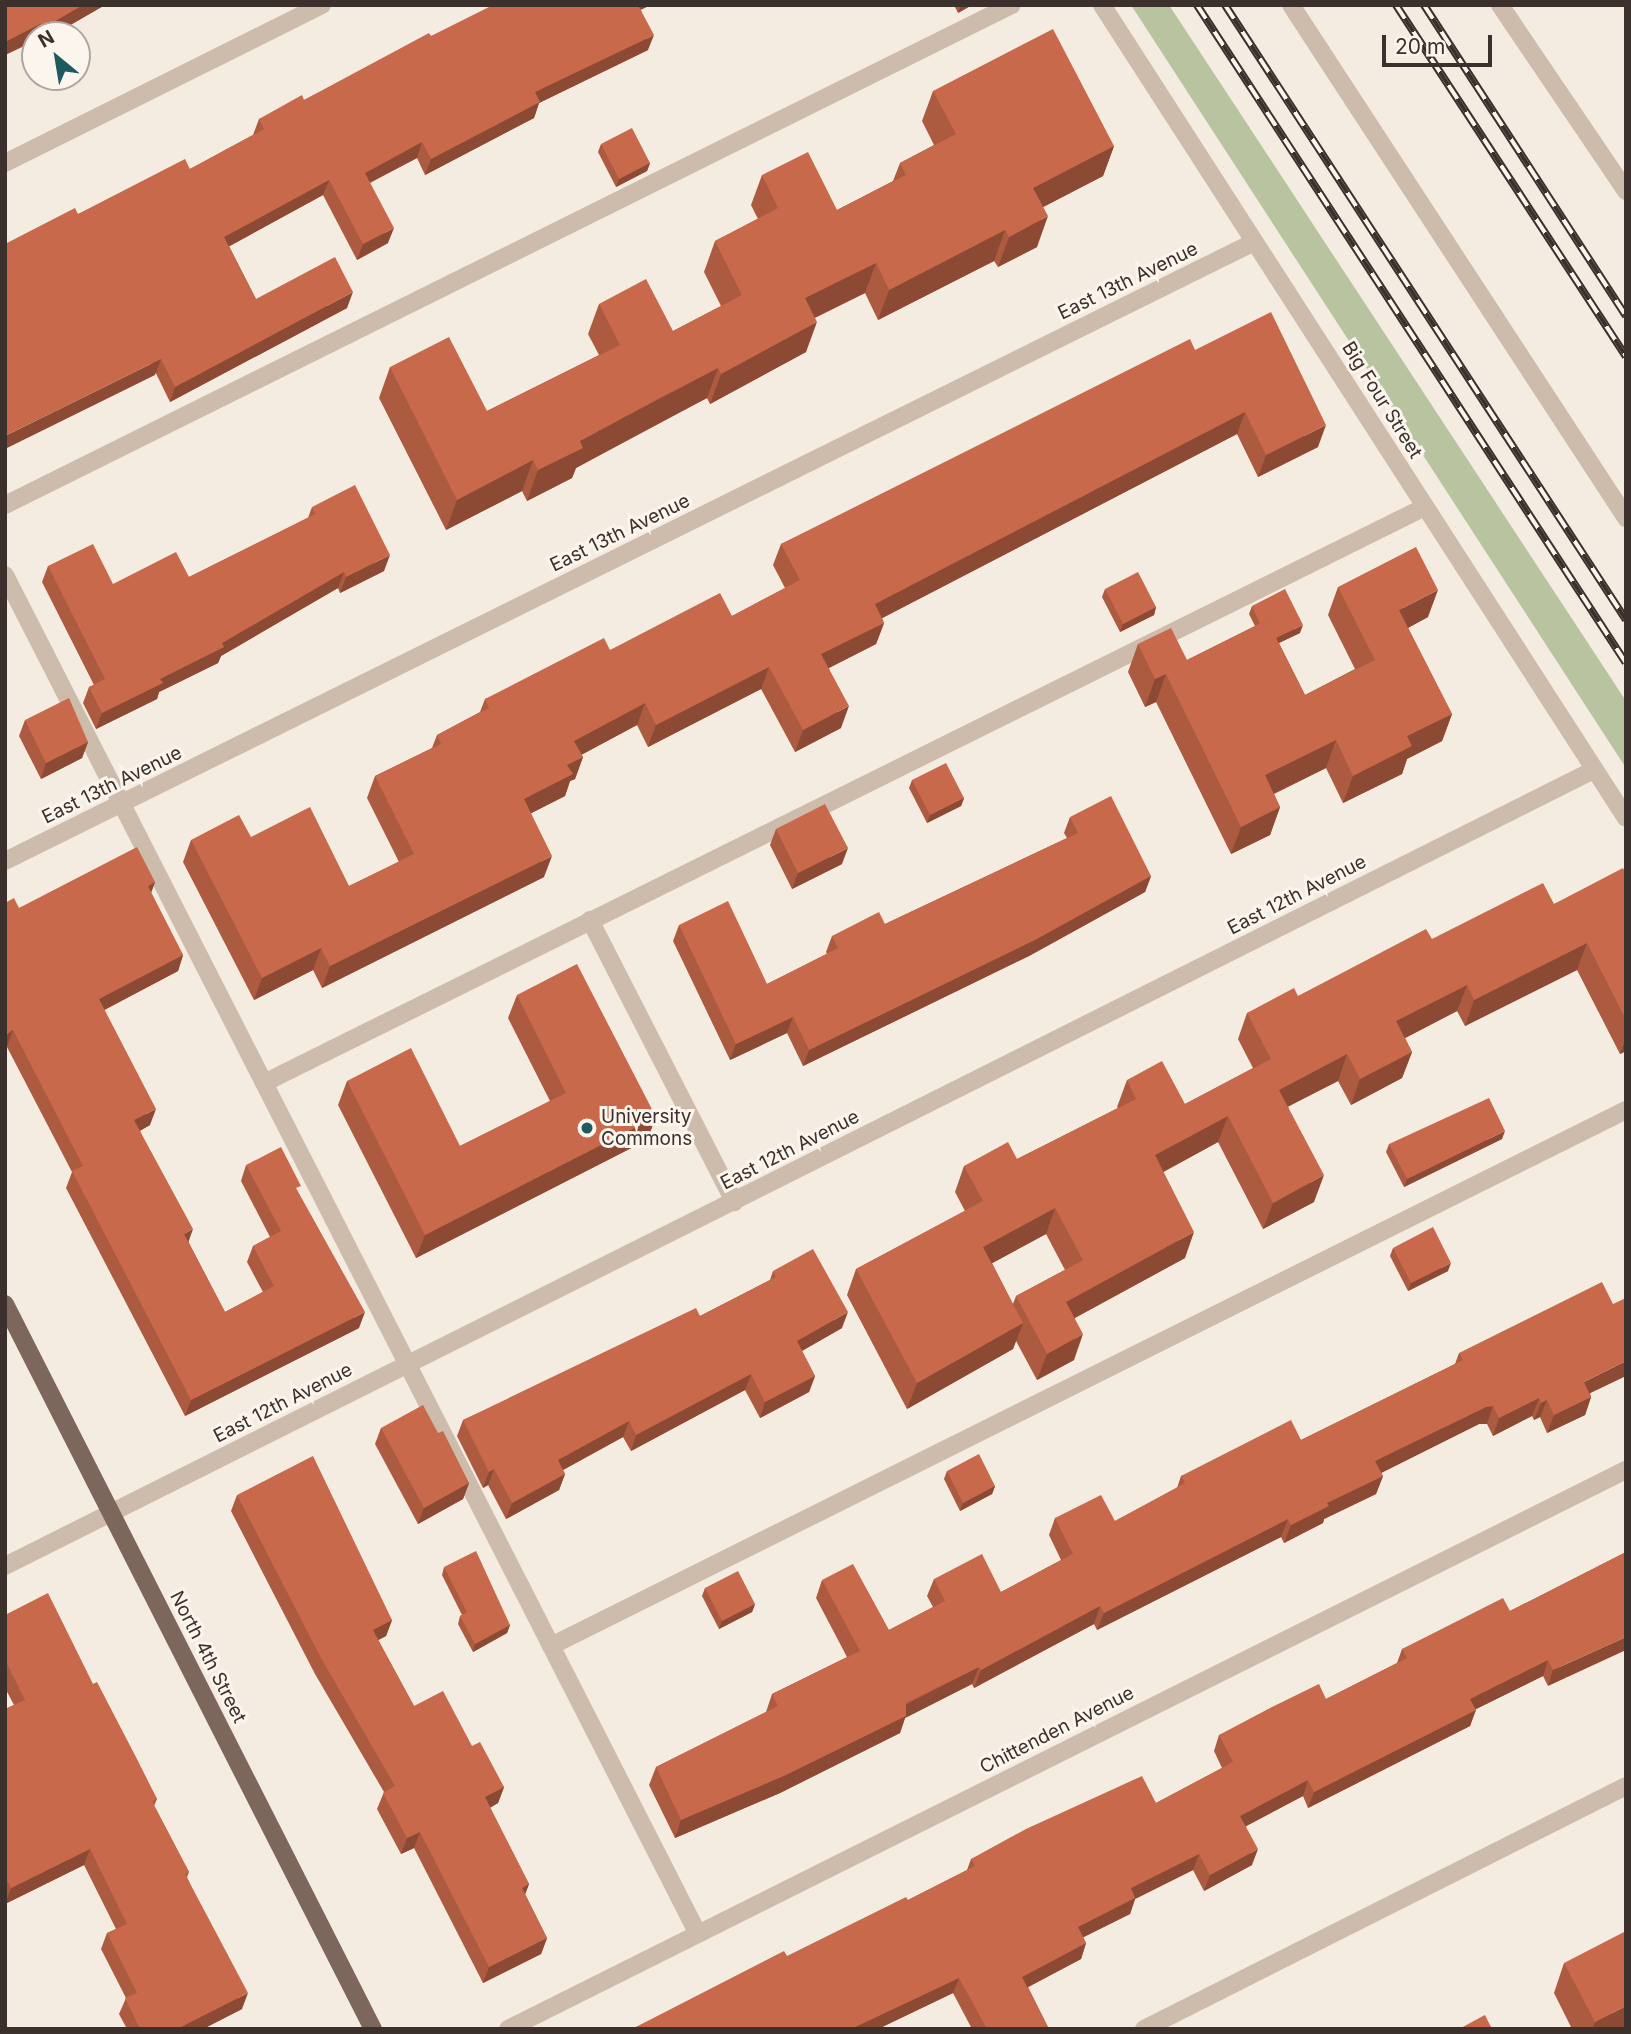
<!DOCTYPE html>
<html>
<head>
<meta charset="utf-8">
<style>
	body { margin:0 }
	#map { position:relative; width:1631px; height:2034px; overflow:hidden; background:#f4ebe1; font-family:Inter,sans-serif }
	div>[style] { position:absolute }
	.green>* { inset:0; background:#b8c4a0 }
	.minor>* { height:18px; margin:-9px; padding:0 9px; transform-origin:9px; border-radius:9px; background:#cdbbac }
	.major>* { height:18px; margin:-9px; padding:0 9px; transform-origin:9px; border-radius:9px; background:#7d675c }
	.rail>* { height:8px; margin-top:-4px; transform-origin:0; background:repeating-linear-gradient(90deg,#fbf5ee 0 16px,#3b302b 0 32px); box-sizing:border-box; border-block:2px solid #3b302b }
	.wall>* { inset:0; background:#ac5a40 }
	.shaded-wall>* { inset:0; background:#8c4a34 }
	.building>* { inset:0; background:#c8694b }
	.dots>* { width:19px; height:19px; translate:-50% -50%; box-sizing:border-box; border:4px solid #fbf5ee; border-radius:50% }
	span { translate:-50% -50%; white-space:nowrap; text-align:center; line-height:1.15; -webkit-text-stroke:6px #fbf5ee; paint-order:stroke }
	.street-label { font-size:19px; color:#3b302b }
	.poi-label { font-size:19px; color:#3b302b }
	.left { translate:0 -50%; text-align:left }
	.frame { position:absolute; inset:0; border:7px solid #3b302b; pointer-events:none }
	.north { position:absolute; left:21px; top:21px; width:70px; height:70px; box-sizing:border-box; background:#fbf5ee; border:2px solid #aea6a0; border-radius:50%; rotate:330deg; font-size:19px; font-weight:700; line-height:28px; text-align:center; color:#3b302b }
	.north::after { content:''; display:block; margin:auto; width:24px; height:32px; background:#1f5a5e; clip-path:polygon(50% 0,100% 100%,50% 72%,0 100%) }
	.scale { position:absolute; left:1382px; top:35px; width:110px; height:32px; box-sizing:border-box; border:4px solid #3b302b; border-top:0; padding-left:9px; font-size:21px; line-height:24px; white-space:nowrap; color:#3b302b; -webkit-text-stroke:5px #fbf5ee; paint-order:stroke }
</style>
</head>
<body>
<div id="map">
	<div class="green">
		<div style="clip-path:polygon(1131px 5px,1169px 5px,1626px 701px,1626px 768px)"></div>
	</div>
	<div class="minor">
		<div style="left:1102px;top:5px;width:967px;rotate:57.2deg"></div>
		<div style="left:1291px;top:5px;width:613px;rotate:56.85deg"></div>
		<div style="left:1500px;top:5px;width:225px;rotate:55.9deg"></div>
		<div style="left:5px;top:163px;width:354px;rotate:-26.5deg"></div>
		<div style="left:5px;top:505px;width:1124px;rotate:-26.41deg"></div>
		<div style="left:5px;top:575px;width:1525px;rotate:62.98deg"></div>
		<div style="left:5px;top:861px;width:1394px;rotate:-26.36deg"></div>
		<div style="left:590px;top:920px;width:317px;rotate:62.9deg"></div>
		<div style="left:264px;top:1083px;width:1296px;rotate:-26.39deg"></div>
		<div style="left:5px;top:1566px;width:1777px;rotate:-26.61deg"></div>
		<div style="left:551px;top:1646px;width:1201px;rotate:-26.5deg"></div>
		<div style="left:508px;top:2029px;width:1250px;rotate:-26.57deg"></div>
		<div style="left:1144px;top:2029px;width:540px;rotate:-26.75deg"></div>
	</div>
	<div class="major">
		<div style="left:5px;top:1304px;width:813px;rotate:63.09deg"></div>
	</div>
	<div class="rail">
		<div style="left:1197px;top:5px;width:785px;rotate:56.9deg"></div>
		<div style="left:1225px;top:5px;width:734px;rotate:56.89deg"></div>
		<div style="left:1396px;top:5px;width:420px;rotate:56.8deg"></div>
		<div style="left:1424px;top:5px;width:371px;rotate:57deg"></div>
	</div>
	<div class="wall">
		<div style="clip-path:polygon(5px 5px,105px 5px,53px 35px,35px 35px,35px 41px,5px 55px)"></div>
		<div style="clip-path:polygon(954px 5px,972px 5px,958px 13px)"></div>
		<div style="clip-path:polygon(641px 10px,648px 50px,539px 103px,534px 118px,425px 175px,417px 158px,370px 183px,388px 243px,357px 260px,323px 195px,229px 246px,256px 299px,347px 308px,170px 402px,78px 214px,190px 169px,253px 135px,259px 119px,304px 100px,431px 36px)"></div>
		<div style="clip-path:polygon(933px 91px,1114px 146px,1103px 176px,1043px 207px,1037px 247px,998px 267px,994px 261px,878px 320px,865px 293px,815px 318px,806px 352px,710px 404px,707px 398px,639px 433px,576px 468px,572px 478px,527px 501px,522px 491px,446px 530px,379px 398px,390px 367px,487px 411px,599px 355px,588px 334px,599px 304px,673px 331px,721px 306px,704px 272px,715px 241px,758px 219px,751px 205px,762px 175px,837px 210px,893px 181px,900px 163px,934px 145px,922px 121px)"></div>
		<div style="clip-path:polygon(601px 144px,650px 163px,647px 171px,616px 187px,598px 152px)"></div>
		<div style="clip-path:polygon(1195px 350px,1318px 447px,1258px 477px,1237px 434px,882px 618px,884px 623px,876px 644px,829px 668px,841px 728px,795px 752px,761px 689px,648px 747px,637px 725px,581px 755px,583px 757px,575px 779px,570px 781px,565px 796px,531px 813px,544px 877px,322px 988px,313px 970px,254px 1000px,183px 862px,191px 840px,251px 837px,349px 886px,399px 862px,367px 798px,375px 776px,432px 748px,437px 735px,480px 712px,485px 699px,610px 650px,732px 616px,785px 588px,773px 565px,781px 544px)"></div>
		<div style="clip-path:polygon(312px 507px,384px 571px,340px 593px,338px 588px,221px 656px,218px 663px,159px 692px,157px 699px,96px 729px,83px 703px,89px 687px,94px 685px,42px 582px,48px 566px,113px 584px,189px 577px,308px 518px)"></div>
		<div style="clip-path:polygon(1338px 587px,1428px 617px,1408px 628px,1452px 714px,1442px 741px,1407px 759px,1402px 774px,1343px 803px,1326px 768px,1274px 794px,1280px 807px,1270px 835px,1231px 854px,1156px 702px,1145px 707px,1128px 672px,1138px 644px,1187px 660px,1255px 626px,1249px 614px,1252px 606px,1300px 633px,1279px 643px,1305px 695px,1355px 669px,1328px 615px)"></div>
		<div style="clip-path:polygon(1105px 589px,1156px 607px,1154px 615px,1120px 632px,1102px 597px)"></div>
		<div style="clip-path:polygon(25px 720px,88px 742px,82px 758px,41px 779px,19px 736px)"></div>
		<div style="clip-path:polygon(912px 780px,964px 798px,961px 806px,927px 823px,909px 788px)"></div>
		<div style="clip-path:polygon(1070px 817px,1151px 876px,1145px 892px,1029px 956px,803px 1066px,787px 1033px,730px 1060px,673px 941px,679px 925px,767px 984px,827px 954px,826px 952px,832px 936px,885px 924px,1067px 838px,1064px 833px)"></div>
		<div style="clip-path:polygon(776px 829px,842px 864px,792px 889px,770px 845px)"></div>
		<div style="clip-path:polygon(evenodd,1626px 874px,1626px 1051px,1620px 1054px,1577px 970px,1465px 1026px,1457px 1011px,1405px 1038px,1412px 1052px,1402px 1078px,1351px 1105px,1338px 1081px,1288px 1106px,1314px 1202px,1263px 1229px,1218px 1142px,1163px 1172px,1185px 1258px,1075px 1318px,1074px 1360px,1037px 1380px,1016px 1341px,1013px 1349px,907px 1409px,847px 1295px,856px 1269px,965px 1211px,955px 1192px,964px 1166px,1017px 1159px,1118px 1108px,1117px 1107px,1127px 1080px,1185px 1104px,1253px 1068px,1238px 1039px,1247px 1013px,1298px 996px,1432px 939px,1554px 904px,1626px 874px,1046px 1234px,1065px 1270px,1016px 1296px,1013px 1304px,992px 1263px,1046px 1234px)"></div>
		<div style="clip-path:polygon(155px 882px,151px 893px,183px 955px,178px 971px,104px 1010px,150px 1125px,140px 1131px,189px 1243px,225px 1312px,263px 1292px,247px 1262px,253px 1246px,270px 1237px,241px 1181px,246px 1165px,298px 1193px,359px 1328px,185px 1416px,66px 1188px,72px 1172px,7px 1047px,19px 908px)"></div>
		<div style="clip-path:polygon(517px 995px,656px 1117px,647px 1140px,416px 1258px,338px 1105px,347px 1081px,460px 1146px,550px 1101px,508px 1018px)"></div>
		<div style="clip-path:polygon(1502px 1139px,1404px 1187px,1386px 1152px,1389px 1144px)"></div>
		<div style="clip-path:polygon(1393px 1248px,1448px 1271px,1408px 1291px,1390px 1256px)"></div>
		<div style="clip-path:polygon(773px 1271px,842px 1328px,802px 1351px,815px 1376px,809px 1392px,760px 1418px,745px 1390px,631px 1451px,623px 1437px,563px 1470px,565px 1474px,559px 1490px,506px 1519px,488px 1485px,483px 1488px,457px 1436px,463px 1420px,700px 1316px,770px 1280px)"></div>
		<div style="clip-path:polygon(1459px 1353px,1590px 1393px,1591px 1397px,1585px 1415px,1547px 1433px,1540px 1417px,1534px 1420px,1532px 1416px,1493px 1436px,1487px 1424px,1479px 1424px,1381px 1473px,1383px 1476px,1376px 1494px,1324px 1519px,1323px 1523px,1284px 1543px,1281px 1537px,1097px 1630px,1094px 1624px,974px 1688px,972px 1684px,905px 1718px,900px 1733px,780px 1793px,675px 1838px,649px 1785px,656px 1767px,766px 1712px,772px 1694px,847px 1657px,816px 1598px,822px 1580px,889px 1630px,933px 1607px,927px 1596px,934px 1579px,1001px 1592px,1061px 1560px,1049px 1535px,1055px 1518px,1115px 1521px,1177px 1488px,1181px 1476px,1301px 1440px,1455px 1364px)"></div>
		<div style="clip-path:polygon(381px 1428px,438px 1433px,469px 1483px,463px 1499px,418px 1524px,375px 1444px)"></div>
		<div style="clip-path:polygon(947px 1471px,995px 1486px,992px 1494px,960px 1511px,944px 1479px)"></div>
		<div style="clip-path:polygon(237px 1495px,392px 1620px,386px 1636px,378px 1640px,414px 1706px,472px 1746px,504px 1787px,498px 1803px,490px 1808px,529px 1884px,525px 1894px,547px 1938px,541px 1954px,483px 1983px,414px 1848px,401px 1854px,377px 1809px,384px 1792px,315px 1674px,231px 1511px)"></div>
		<div style="clip-path:polygon(1626px 1552px,1548px 1686px,1543px 1676px,1476px 1709px,1470px 1726px,1308px 1808px,1303px 1796px,1246px 1826px,1252px 1865px,1204px 1891px,1193px 1870px,1135px 1899px,1130px 1914px,1083px 1937px,1086px 1943px,1081px 1959px,1028px 1987px,1049px 2029px,972px 2029px,953px 1993px,878px 2029px,632px 2029px,908px 1900px,967px 1870px,971px 1859px,1156px 1803px,1222px 1768px,1214px 1751px,1219px 1735px,1326px 1699px,1397px 1663px,1402px 1649px,1510px 1611px)"></div>
		<div style="clip-path:polygon(444px 1567px,510px 1625px,507px 1633px,473px 1652px,458px 1624px,460px 1616px,462px 1615px,442px 1575px)"></div>
		<div style="clip-path:polygon(705px 1588px,755px 1604px,752px 1612px,719px 1629px,702px 1596px)"></div>
		<div style="clip-path:polygon(5px 1615px,93px 1684px,157px 1799px,154px 1806px,189px 1872px,187px 1877px,242px 2009px,203px 2029px,127px 2029px,119px 2014px,126px 1998px,101px 1949px,107px 1933px,116px 1929px,84px 1865px,5px 1904px,5px 1709px,14px 1705px,5px 1688px)"></div>
		<div style="clip-path:polygon(1564px 1963px,1626px 2029px,1572px 2029px,1554px 1993px)"></div>
	</div>
	<div class="shaded-wall">
		<div style="clip-path:polygon(83px 5px,105px 5px,53px 35px,40px 35px,43px 28px)"></div>
		<div style="clip-path:polygon(633px 5px,651px 5px,630px 15px)"></div>
		<div style="clip-path:polygon(961px 5px,972px 5px,958px 13px)"></div>
		<div style="clip-path:polygon(40px 24px,36px 35px,35px 35px,35px 40px,5px 55px,5px 42px)"></div>
		<div style="clip-path:polygon(654px 35px,648px 50px,539px 103px,534px 118px,425px 175px,431px 159px,535px 92px)"></div>
		<div style="clip-path:polygon(422px 142px,417px 158px,359px 188px,365px 173px)"></div>
		<div style="clip-path:polygon(1114px 146px,1103px 176px,1022px 218px,1033px 188px)"></div>
		<div style="clip-path:polygon(650px 163px,647px 171px,616px 187px,619px 179px)"></div>
		<div style="clip-path:polygon(329px 180px,323px 195px,219px 252px,224px 237px)"></div>
		<div style="clip-path:polygon(1048px 216px,1037px 247px,998px 267px,1009px 237px)"></div>
		<div style="clip-path:polygon(394px 228px,388px 243px,357px 260px,363px 244px)"></div>
		<div style="clip-path:polygon(1005px 230px,994px 261px,878px 320px,889px 290px)"></div>
		<div style="clip-path:polygon(876px 263px,865px 293px,793px 328px,805px 298px)"></div>
		<div style="clip-path:polygon(353px 292px,347px 308px,170px 402px,175px 387px)"></div>
		<div style="clip-path:polygon(817px 322px,806px 352px,710px 404px,721px 374px)"></div>
		<div style="clip-path:polygon(161px 359px,155px 375px,5px 449px,5px 436px)"></div>
		<div style="clip-path:polygon(718px 368px,707px 398px,576px 468px,572px 478px,527px 501px,538px 470px,580px 441px)"></div>
		<div style="clip-path:polygon(1245px 412px,1237px 434px,867px 626px,875px 604px)"></div>
		<div style="clip-path:polygon(1326px 425px,1318px 447px,1258px 477px,1266px 455px)"></div>
		<div style="clip-path:polygon(533px 460px,522px 491px,446px 530px,457px 500px)"></div>
		<div style="clip-path:polygon(390px 555px,384px 571px,340px 593px,346px 577px)"></div>
		<div style="clip-path:polygon(344px 572px,338px 588px,221px 656px,218px 663px,159px 692px,157px 699px,96px 729px,102px 713px)"></div>
		<div style="clip-path:polygon(1438px 590px,1428px 617px,1389px 638px,1399px 610px)"></div>
		<div style="clip-path:polygon(1156px 607px,1154px 615px,1120px 632px,1123px 624px)"></div>
		<div style="clip-path:polygon(884px 623px,876px 644px,813px 676px,821px 654px)"></div>
		<div style="clip-path:polygon(1303px 625px,1300px 633px,1266px 649px,1269px 641px)"></div>
		<div style="clip-path:polygon(769px 667px,761px 689px,648px 747px,656px 725px)"></div>
		<div style="clip-path:polygon(1166px 674px,1156px 702px,1145px 707px,1155px 679px)"></div>
		<div style="clip-path:polygon(645px 703px,637px 725px,566px 763px,574px 741px)"></div>
		<div style="clip-path:polygon(849px 706px,841px 728px,795px 752px,803px 730px)"></div>
		<div style="clip-path:polygon(1452px 714px,1442px 741px,1407px 759px,1402px 774px,1343px 803px,1353px 776px,1407px 736px)"></div>
		<div style="clip-path:polygon(1336px 740px,1326px 768px,1255px 803px,1265px 775px)"></div>
		<div style="clip-path:polygon(88px 742px,82px 758px,41px 779px,46px 763px)"></div>
		<div style="clip-path:polygon(583px 757px,575px 779px,570px 781px,565px 796px,516px 821px,524px 799px,567px 765px)"></div>
		<div style="clip-path:polygon(964px 798px,961px 806px,927px 823px,930px 815px)"></div>
		<div style="clip-path:polygon(1280px 807px,1270px 835px,1231px 854px,1241px 827px)"></div>
		<div style="clip-path:polygon(848px 848px,842px 864px,792px 889px,798px 873px)"></div>
		<div style="clip-path:polygon(552px 856px,544px 877px,322px 988px,330px 966px)"></div>
		<div style="clip-path:polygon(1151px 876px,1145px 892px,1029px 956px,803px 1066px,809px 1050px)"></div>
		<div style="clip-path:polygon(155px 882px,149px 898px,148px 886px)"></div>
		<div style="clip-path:polygon(1587px 943px,1577px 970px,1465px 1026px,1474px 1000px)"></div>
		<div style="clip-path:polygon(321px 948px,313px 970px,254px 1000px,262px 978px)"></div>
		<div style="clip-path:polygon(183px 955px,178px 971px,93px 1016px,99px 999px)"></div>
		<div style="clip-path:polygon(1467px 985px,1457px 1011px,1386px 1048px,1396px 1021px)"></div>
		<div style="clip-path:polygon(793px 1017px,787px 1033px,730px 1060px,736px 1044px)"></div>
		<div style="clip-path:polygon(13px 1030px,7px 1047px,5px 1048px,5px 1035px)"></div>
		<div style="clip-path:polygon(1626px 1038px,1626px 1051px,1620px 1054px)"></div>
		<div style="clip-path:polygon(1412px 1052px,1402px 1078px,1351px 1105px,1360px 1079px)"></div>
		<div style="clip-path:polygon(1347px 1054px,1338px 1081px,1270px 1116px,1279px 1090px)"></div>
		<div style="clip-path:polygon(156px 1109px,150px 1125px,128px 1137px,134px 1120px)"></div>
		<div style="clip-path:polygon(1228px 1116px,1218px 1142px,1145px 1182px,1155px 1155px)"></div>
		<div style="clip-path:polygon(656px 1117px,647px 1140px,416px 1258px,425px 1235px)"></div>
		<div style="clip-path:polygon(1505px 1131px,1502px 1139px,1404px 1187px,1407px 1179px)"></div>
		<div style="clip-path:polygon(1324px 1175px,1314px 1202px,1263px 1229px,1273px 1203px)"></div>
		<div style="clip-path:polygon(1055px 1208px,1046px 1234px,974px 1273px,983px 1247px)"></div>
		<div style="clip-path:polygon(193px 1229px,187px 1246px,184px 1234px)"></div>
		<div style="clip-path:polygon(1194px 1232px,1185px 1258px,1056px 1328px,1066px 1302px)"></div>
		<div style="clip-path:polygon(1451px 1263px,1448px 1271px,1408px 1291px,1411px 1283px)"></div>
		<div style="clip-path:polygon(365px 1312px,359px 1328px,185px 1416px,191px 1400px)"></div>
		<div style="clip-path:polygon(848px 1312px,842px 1328px,791px 1357px,797px 1341px)"></div>
		<div style="clip-path:polygon(1023px 1323px,1013px 1349px,907px 1409px,917px 1383px)"></div>
		<div style="clip-path:polygon(1083px 1334px,1074px 1360px,1037px 1380px,1047px 1354px)"></div>
		<div style="clip-path:polygon(1626px 1361px,1626px 1376px,1578px 1399px,1584px 1382px)"></div>
		<div style="clip-path:polygon(751px 1374px,745px 1390px,631px 1451px,636px 1435px)"></div>
		<div style="clip-path:polygon(815px 1376px,809px 1392px,760px 1418px,765px 1402px)"></div>
		<div style="clip-path:polygon(1591px 1397px,1585px 1415px,1547px 1433px,1554px 1415px)"></div>
		<div style="clip-path:polygon(1539px 1398px,1532px 1416px,1493px 1436px,1499px 1418px)"></div>
		<div style="clip-path:polygon(1547px 1400px,1540px 1417px,1534px 1420px,1541px 1403px)"></div>
		<div style="clip-path:polygon(1493px 1406px,1487px 1424px,1479px 1424px,1369px 1479px,1375px 1461px,1486px 1407px)"></div>
		<div style="clip-path:polygon(629px 1421px,623px 1437px,552px 1476px,558px 1460px)"></div>
		<div style="clip-path:polygon(494px 1469px,488px 1485px,483px 1488px,489px 1472px)"></div>
		<div style="clip-path:polygon(565px 1474px,559px 1490px,506px 1519px,512px 1503px)"></div>
		<div style="clip-path:polygon(1383px 1476px,1376px 1494px,1324px 1519px,1323px 1523px,1284px 1543px,1291px 1525px,1327px 1503px)"></div>
		<div style="clip-path:polygon(469px 1483px,463px 1499px,418px 1524px,424px 1508px)"></div>
		<div style="clip-path:polygon(995px 1486px,992px 1494px,960px 1511px,963px 1503px)"></div>
		<div style="clip-path:polygon(1288px 1519px,1281px 1537px,1097px 1630px,1104px 1613px)"></div>
		<div style="clip-path:polygon(755px 1604px,752px 1612px,719px 1629px,722px 1621px)"></div>
		<div style="clip-path:polygon(1100px 1606px,1094px 1624px,974px 1688px,981px 1670px)"></div>
		<div style="clip-path:polygon(392px 1620px,386px 1636px,367px 1646px,373px 1630px)"></div>
		<div style="clip-path:polygon(510px 1625px,507px 1633px,473px 1652px,475px 1644px)"></div>
		<div style="clip-path:polygon(1626px 1637px,1626px 1650px,1548px 1686px,1553px 1670px)"></div>
		<div style="clip-path:polygon(1548px 1660px,1543px 1676px,1464px 1715px,1470px 1699px)"></div>
		<div style="clip-path:polygon(979px 1667px,972px 1684px,905px 1718px,900px 1733px,780px 1793px,675px 1838px,681px 1820px)"></div>
		<div style="clip-path:polygon(1476px 1710px,1470px 1726px,1308px 1808px,1314px 1792px)"></div>
		<div style="clip-path:polygon(1308px 1780px,1303px 1796px,1235px 1832px,1240px 1816px)"></div>
		<div style="clip-path:polygon(504px 1787px,498px 1803px,479px 1813px,485px 1797px)"></div>
		<div style="clip-path:polygon(420px 1832px,414px 1848px,401px 1854px,407px 1838px)"></div>
		<div style="clip-path:polygon(90px 1849px,84px 1865px,5px 1904px,11px 1888px)"></div>
		<div style="clip-path:polygon(1258px 1849px,1252px 1865px,1204px 1891px,1210px 1875px)"></div>
		<div style="clip-path:polygon(1199px 1854px,1193px 1870px,1135px 1899px,1130px 1914px,1072px 1943px,1078px 1927px,1131px 1888px)"></div>
		<div style="clip-path:polygon(529px 1884px,523px 1900px,522px 1888px)"></div>
		<div style="clip-path:polygon(547px 1938px,541px 1954px,483px 1983px,489px 1967px)"></div>
		<div style="clip-path:polygon(1086px 1943px,1081px 1959px,1017px 1993px,1022px 1977px)"></div>
		<div style="clip-path:polygon(959px 1978px,953px 1993px,878px 2029px,851px 2029px)"></div>
		<div style="clip-path:polygon(248px 1993px,242px 2009px,203px 2029px,177px 2029px)"></div>
		<div style="clip-path:polygon(1626px 2006px,1626px 2029px,1592px 2029px,1595px 2022px)"></div>
	</div>
	<div class="building">
		<div style="clip-path:polygon(5px 5px,83px 5px,43px 28px,40px 24px,5px 42px)"></div>
		<div style="clip-path:polygon(493px 5px,638px 5px,654px 35px,535px 92px,540px 102px,431px 159px,422px 142px,365px 173px,394px 228px,363px 244px,329px 180px,224px 237px,256px 299px,335px 257px,353px 292px,175px 387px,161px 359px,5px 436px,5px 244px,75px 208px,78px 214px,185px 159px,190px 169px,264px 129px,259px 119px,302px 95px,304px 100px,429px 33px,431px 36px)"></div>
		<div style="clip-path:polygon(1053px 29px,1114px 146px,1033px 188px,1048px 216px,1009px 237px,1005px 230px,889px 290px,876px 263px,805px 298px,817px 322px,721px 374px,718px 368px,650px 403px,580px 441px,583px 448px,538px 470px,533px 460px,457px 500px,390px 367px,449px 337px,487px 411px,620px 345px,599px 304px,646px 279px,673px 331px,742px 295px,715px 241px,778px 208px,762px 175px,808px 152px,837px 210px,906px 175px,900px 163px,956px 134px,933px 91px)"></div>
		<div style="clip-path:polygon(632px 128px,650px 163px,619px 179px,601px 144px)"></div>
		<div style="clip-path:polygon(1271px 312px,1326px 425px,1266px 455px,1245px 412px,875px 604px,884px 623px,821px 654px,849px 706px,803px 730px,769px 667px,656px 725px,645px 703px,574px 741px,583px 757px,567px 765px,573px 774px,524px 799px,552px 856px,330px 966px,321px 948px,262px 978px,191px 840px,239px 815px,251px 837px,310px 807px,349px 886px,414px 854px,375px 776px,441px 744px,437px 735px,489px 708px,485px 699px,604px 638px,610px 650px,720px 593px,732px 616px,800px 580px,781px 544px,1190px 339px,1195px 350px)"></div>
		<div style="clip-path:polygon(355px 485px,390px 555px,346px 577px,344px 572px,222px 643px,224px 647px,160px 679px,163px 683px,102px 713px,89px 687px,105px 679px,48px 566px,93px 544px,113px 584px,176px 552px,189px 577px,315px 514px,312px 507px)"></div>
		<div style="clip-path:polygon(1416px 547px,1438px 590px,1399px 610px,1452px 714px,1407px 736px,1412px 746px,1353px 776px,1336px 740px,1265px 775px,1280px 807px,1241px 827px,1166px 674px,1155px 679px,1138px 644px,1171px 628px,1187px 660px,1267px 620px,1305px 695px,1375px 660px,1338px 587px)"></div>
		<div style="clip-path:polygon(1138px 572px,1156px 607px,1123px 624px,1105px 589px)"></div>
		<div style="clip-path:polygon(1285px 589px,1303px 625px,1276px 638px,1267px 620px,1260px 624px,1252px 606px)"></div>
		<div style="clip-path:polygon(69px 698px,88px 742px,46px 763px,25px 720px)"></div>
		<div style="clip-path:polygon(946px 763px,964px 798px,930px 815px,912px 780px)"></div>
		<div style="clip-path:polygon(1111px 796px,1151px 876px,1035px 940px,809px 1050px,793px 1017px,736px 1044px,679px 925px,728px 901px,767px 984px,838px 948px,832px 936px,879px 912px,885px 924px,1078px 833px,1070px 817px)"></div>
		<div style="clip-path:polygon(825px 804px,848px 848px,798px 873px,776px 829px)"></div>
		<div style="clip-path:polygon(137px 847px,155px 882px,148px 886px,183px 955px,99px 999px,156px 1109px,134px 1120px,193px 1229px,184px 1234px,225px 1312px,274px 1286px,253px 1246px,281px 1231px,246px 1165px,281px 1147px,301px 1186px,296px 1188px,365px 1312px,191px 1400px,72px 1171px,83px 1166px,13px 1030px,5px 1035px,5px 903px,14px 898px,19px 908px)"></div>
		<div style="clip-path:polygon(1623px 868px,1626px 874px,1626px 1020px,1587px 943px,1474px 1000px,1467px 985px,1396px 1021px,1412px 1052px,1360px 1079px,1347px 1054px,1279px 1090px,1324px 1175px,1273px 1203px,1228px 1116px,1155px 1155px,1194px 1232px,1066px 1302px,1083px 1334px,1047px 1354px,1016px 1296px,1083px 1260px,1055px 1208px,983px 1247px,1023px 1323px,917px 1383px,856px 1269px,983px 1201px,964px 1166px,1008px 1142px,1017px 1159px,1136px 1099px,1127px 1080px,1162px 1061px,1185px 1104px,1271px 1059px,1247px 1013px,1294px 988px,1298px 996px,1426px 929px,1432px 939px,1543px 883px,1554px 904px)"></div>
		<div style="clip-path:polygon(577px 964px,656px 1117px,425px 1235px,347px 1081px,411px 1048px,460px 1146px,566px 1093px,517px 995px)"></div>
		<div style="clip-path:polygon(1489px 1098px,1505px 1131px,1407px 1179px,1389px 1144px)"></div>
		<div style="clip-path:polygon(1433px 1227px,1451px 1263px,1411px 1283px,1393px 1248px)"></div>
		<div style="clip-path:polygon(813px 1249px,848px 1312px,797px 1341px,815px 1376px,765px 1402px,751px 1374px,636px 1435px,629px 1421px,558px 1460px,565px 1474px,512px 1503px,494px 1469px,489px 1472px,463px 1420px,696px 1308px,700px 1316px,776px 1277px,773px 1271px)"></div>
		<div style="clip-path:polygon(1602px 1282px,1613px 1304px,1626px 1298px,1626px 1361px,1584px 1382px,1591px 1397px,1554px 1415px,1547px 1400px,1541px 1403px,1539px 1398px,1499px 1418px,1493px 1406px,1486px 1407px,1375px 1461px,1383px 1476px,1327px 1503px,1329px 1506px,1291px 1525px,1288px 1519px,1104px 1613px,1100px 1606px,981px 1670px,979px 1667px,906px 1703px,906px 1716px,786px 1775px,681px 1820px,656px 1767px,778px 1706px,772px 1694px,860px 1651px,822px 1580px,853px 1564px,889px 1630px,945px 1601px,934px 1579px,982px 1554px,1001px 1592px,1073px 1554px,1055px 1518px,1101px 1495px,1115px 1521px,1185px 1483px,1181px 1476px,1291px 1420px,1301px 1440px,1463px 1360px,1459px 1353px)"></div>
		<div style="clip-path:polygon(423px 1405px,438px 1433px,443px 1431px,469px 1483px,424px 1508px,381px 1428px)"></div>
		<div style="clip-path:polygon(979px 1454px,995px 1486px,963px 1503px,947px 1471px)"></div>
		<div style="clip-path:polygon(313px 1456px,392px 1620px,373px 1630px,414px 1706px,443px 1691px,472px 1746px,480px 1742px,504px 1787px,485px 1797px,529px 1884px,522px 1888px,547px 1938px,489px 1967px,420px 1832px,407px 1838px,383px 1793px,395px 1786px,321px 1658px,237px 1495px)"></div>
		<div style="clip-path:polygon(476px 1551px,510px 1625px,475px 1644px,460px 1616px,467px 1612px,444px 1567px)"></div>
		<div style="clip-path:polygon(1626px 1552px,1626px 1637px,1553px 1670px,1548px 1660px,1470px 1699px,1476px 1710px,1314px 1792px,1308px 1780px,1240px 1816px,1258px 1849px,1210px 1875px,1199px 1854px,1131px 1888px,1135px 1898px,1078px 1927px,1086px 1943px,1022px 1977px,1049px 2029px,987px 2029px,959px 1978px,851px 2029px,632px 2029px,784px 1951px,787px 1956px,906px 1897px,908px 1900px,975px 1866px,971px 1859px,1026px 1829px,1142px 1776px,1156px 1803px,1233px 1762px,1219px 1735px,1272px 1707px,1319px 1684px,1326px 1699px,1407px 1658px,1402px 1649px,1503px 1598px,1510px 1611px)"></div>
		<div style="clip-path:polygon(738px 1571px,755px 1604px,722px 1621px,705px 1588px)"></div>
		<div style="clip-path:polygon(48px 1593px,93px 1684px,97px 1682px,138px 1761px,157px 1799px,152px 1801px,189px 1872px,185px 1874px,248px 1993px,177px 2029px,140px 2029px,125px 1998px,137px 1993px,107px 1933px,127px 1924px,90px 1849px,11px 1888px,5px 1877px,5px 1709px,25px 1700px,5px 1660px,5px 1615px)"></div>
		<div style="clip-path:polygon(1626px 1931px,1626px 2006px,1595px 2022px,1564px 1963px)"></div>
		<div style="clip-path:polygon(1485px 2015px,1492px 2029px,1459px 2029px)"></div>
	</div>
	<div class="dots">
		<div style="left:587px;top:1128px;background:#1f5a5e"></div>
	</div>
	<div class="street-label">
		<span style="left:1128px;top:281px;rotate:-26deg">East 13th Avenue</span>
		<span style="left:1382px;top:400px;rotate:58deg">Big Four Street</span>
		<span style="left:620px;top:533px;rotate:-26deg">East 13th Avenue</span>
		<span style="left:112px;top:785px;rotate:-26deg">East 13th Avenue</span>
		<span style="left:1297px;top:895px;rotate:-27deg">East 12th Avenue</span>
		<span style="left:790px;top:1150px;rotate:-27deg">East 12th Avenue</span>
		<span style="left:283px;top:1403px;rotate:-27deg">East 12th Avenue</span>
		<span style="left:208px;top:1657px;rotate:63deg">North 4th Street</span>
		<span style="left:1057px;top:1730px;rotate:-27deg">Chittenden Avenue</span>
	</div>
	<div class="poi-label">
		<span class="left" style="left:601px;top:1128px">University<br>Commons</span>
	</div>
	<div class="frame"></div>
	<div class="north">N</div>
	<div class="scale">20 m</div>
</div>
</body>
</html>
